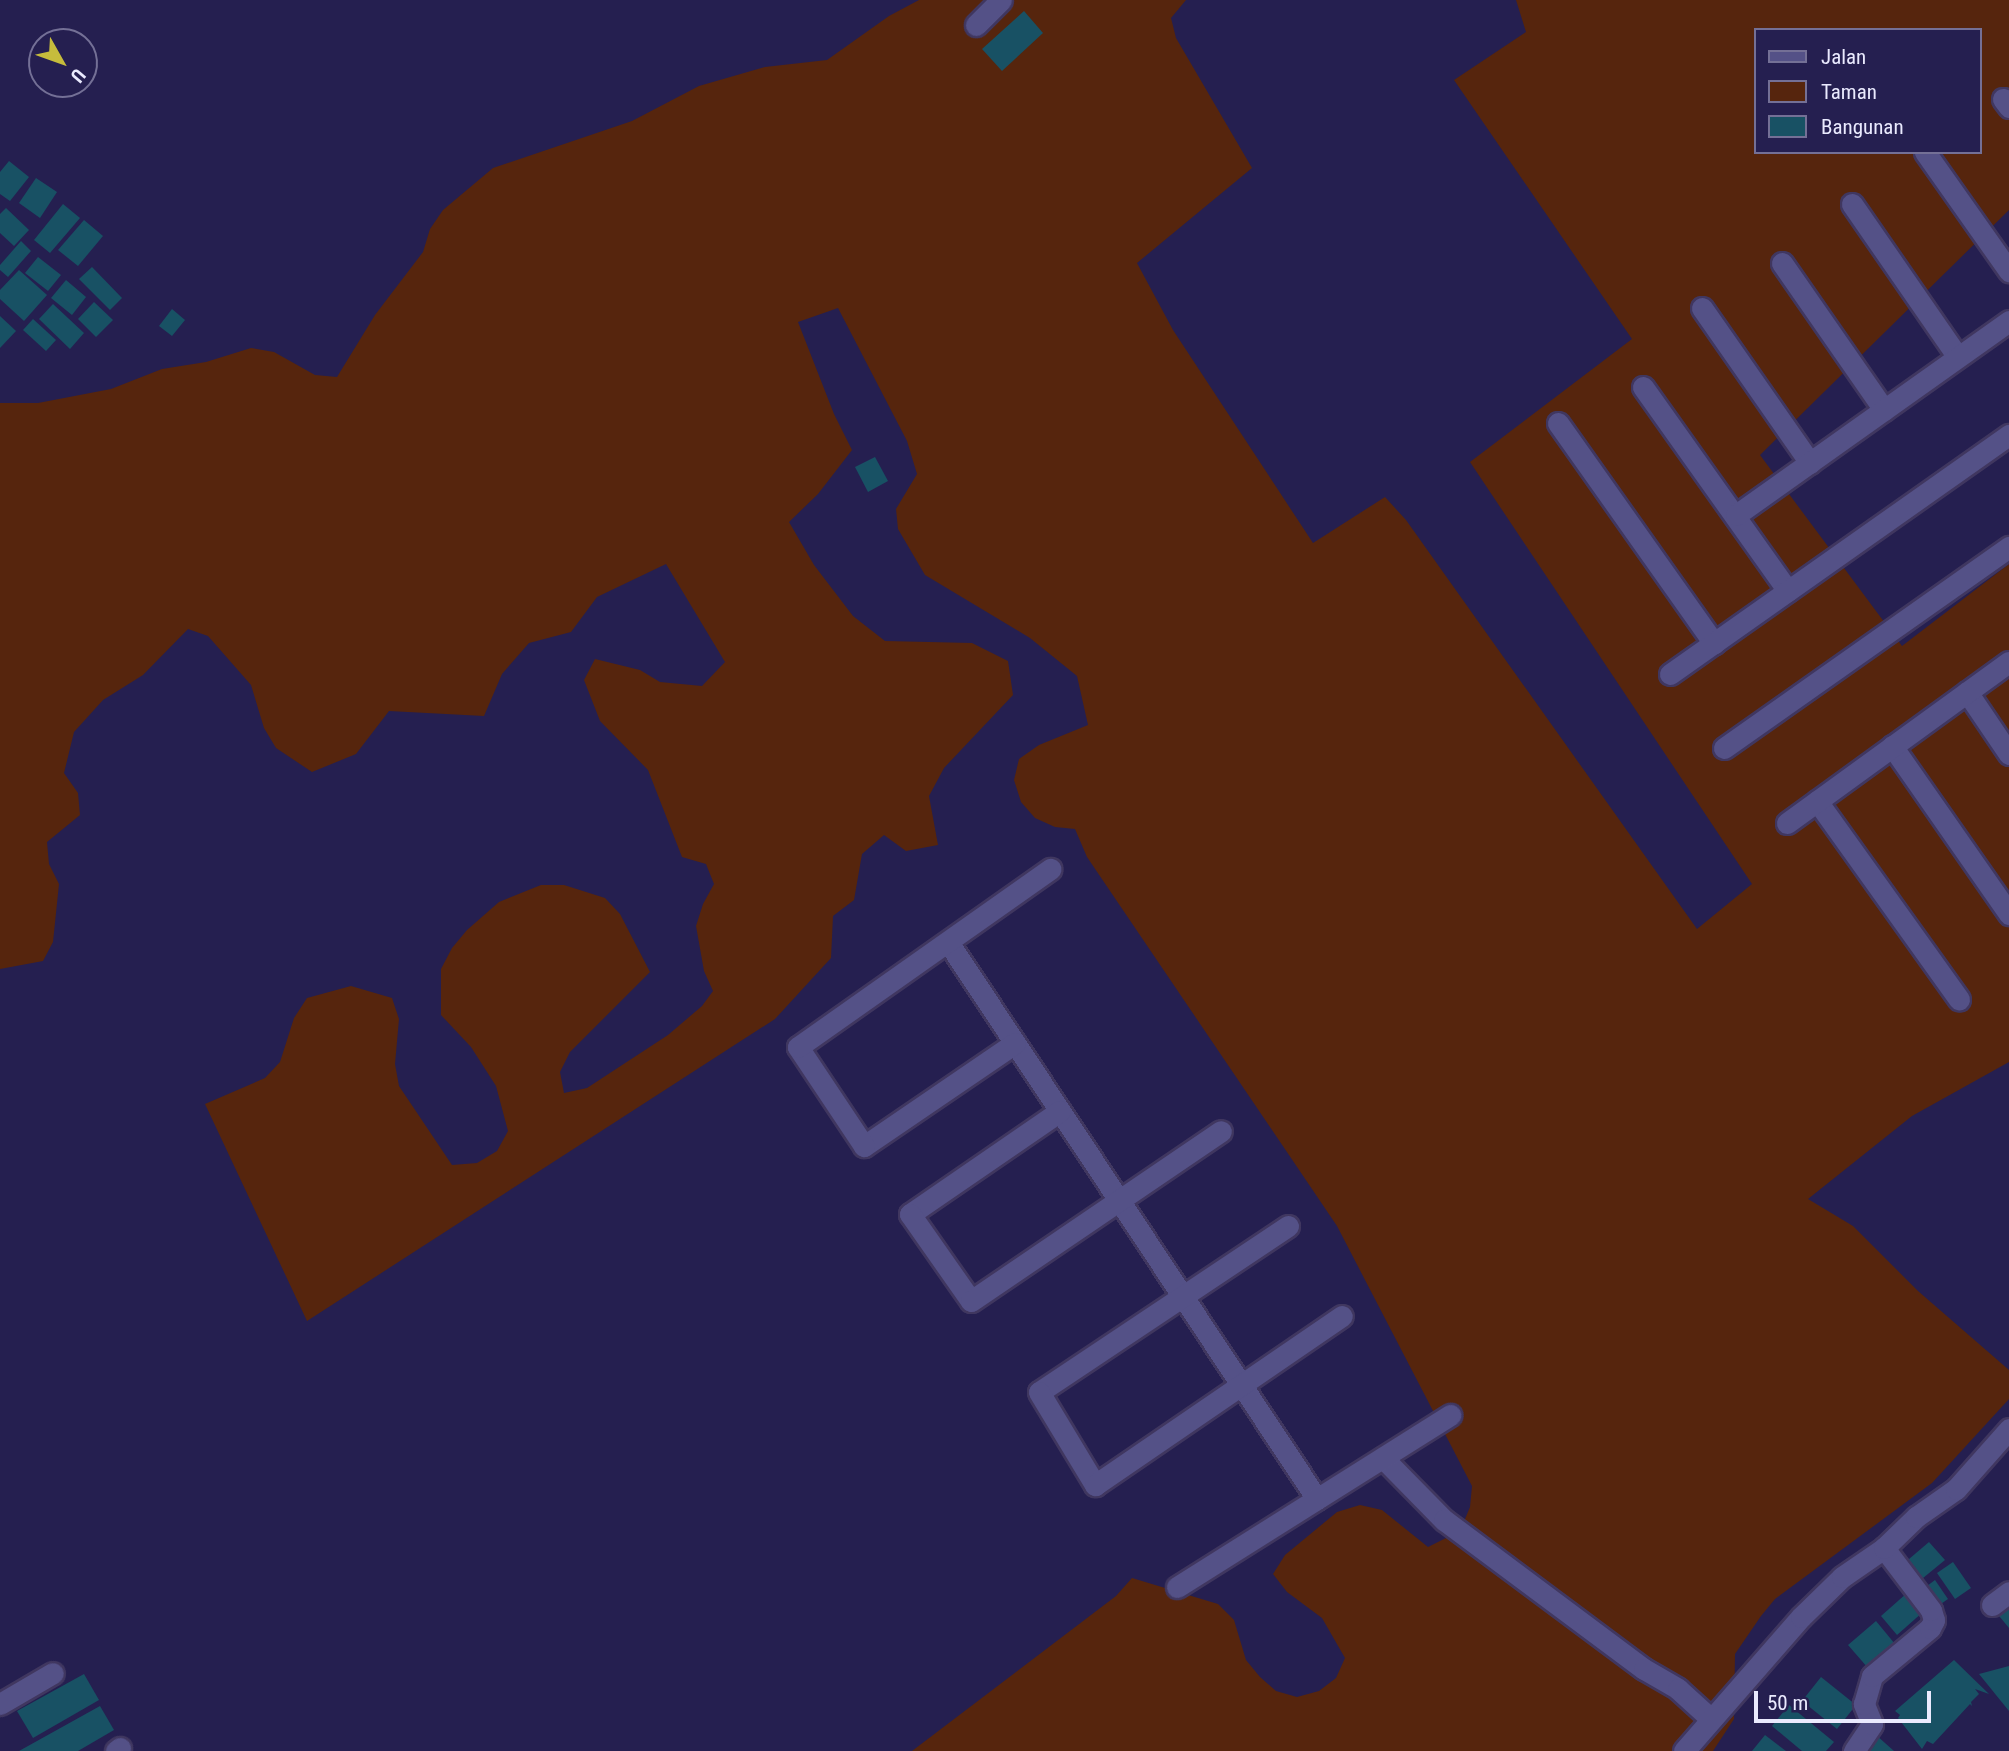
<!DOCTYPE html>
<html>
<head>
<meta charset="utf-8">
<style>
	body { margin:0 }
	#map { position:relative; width:2009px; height:1751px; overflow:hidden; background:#251f50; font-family:"Roboto Condensed",sans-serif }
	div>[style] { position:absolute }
	.green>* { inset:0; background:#56250d }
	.building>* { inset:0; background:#185164 }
	.roads { filter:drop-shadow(2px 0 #403760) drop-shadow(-2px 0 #403760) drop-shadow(0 2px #403760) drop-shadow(0 -2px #403760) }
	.minor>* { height:21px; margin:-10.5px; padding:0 10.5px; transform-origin:10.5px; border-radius:10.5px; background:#545187 }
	span { translate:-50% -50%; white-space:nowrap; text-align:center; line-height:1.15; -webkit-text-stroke:5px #251f50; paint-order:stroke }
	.legend { position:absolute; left:1754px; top:28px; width:228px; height:126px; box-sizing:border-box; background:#251f50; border:2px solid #747096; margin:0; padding:9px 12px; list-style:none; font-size:21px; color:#eaeafe }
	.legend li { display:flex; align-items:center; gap:14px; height:35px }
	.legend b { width:35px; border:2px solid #747096 }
	.north { position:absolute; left:28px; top:28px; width:70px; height:70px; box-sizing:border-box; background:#251f50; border:2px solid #747096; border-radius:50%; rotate:130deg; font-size:19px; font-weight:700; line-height:28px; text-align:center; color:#eaeafe }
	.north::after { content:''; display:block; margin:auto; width:24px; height:32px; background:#c6bc3c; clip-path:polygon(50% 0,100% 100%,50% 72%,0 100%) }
	.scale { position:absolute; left:1754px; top:1691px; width:177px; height:32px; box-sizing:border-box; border:4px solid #eaeafe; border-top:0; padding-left:9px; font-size:21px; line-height:24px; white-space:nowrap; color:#eaeafe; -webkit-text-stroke:5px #251f50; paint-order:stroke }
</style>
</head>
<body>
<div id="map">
	<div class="green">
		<div style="clip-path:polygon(evenodd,919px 0,1186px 0,1171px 18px,1176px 38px,1252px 168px,1137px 263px,1173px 330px,1313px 543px,1385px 497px,1406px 520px,1697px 929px,1752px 884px,1470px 462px,1632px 339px,1454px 80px,1526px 32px,1516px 0,2009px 0,2009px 210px,1760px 455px,1902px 646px,2009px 564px,2009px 1062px,1912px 1116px,1808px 1199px,1853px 1226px,1918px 1291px,2009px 1370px,2009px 1399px,1932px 1483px,1775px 1599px,1761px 1616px,1735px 1654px,1734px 1719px,1713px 1751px,912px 1751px,1116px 1596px,1132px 1578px,1218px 1604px,1234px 1620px,1246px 1660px,1260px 1677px,1276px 1691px,1297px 1697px,1319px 1691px,1336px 1678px,1345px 1658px,1322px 1618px,1287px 1592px,1273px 1574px,1285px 1555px,1337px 1512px,1360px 1505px,1382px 1510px,1428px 1547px,1460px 1531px,1470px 1507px,1472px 1486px,1337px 1226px,1087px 857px,1075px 829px,1055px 827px,1035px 818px,1021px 802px,1014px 780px,1019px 759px,1039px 745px,1088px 725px,1077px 676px,1030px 638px,925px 575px,898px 529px,896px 509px,917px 474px,907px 441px,838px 308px,798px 322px,834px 414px,852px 450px,818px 494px,789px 522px,814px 565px,853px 616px,885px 641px,972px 643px,1008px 661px,1013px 695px,944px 768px,929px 796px,938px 845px,906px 851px,884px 835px,862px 854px,854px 900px,833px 916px,831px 958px,775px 1019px,307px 1321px,205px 1104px,265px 1078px,280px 1062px,294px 1018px,307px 998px,351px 986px,392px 998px,399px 1019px,395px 1064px,399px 1086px,452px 1165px,477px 1163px,497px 1151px,508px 1131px,496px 1086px,471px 1047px,441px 1015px,441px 969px,452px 948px,467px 930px,499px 902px,541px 885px,564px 885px,605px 898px,620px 914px,650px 972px,570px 1052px,560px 1072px,564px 1093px,587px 1088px,668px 1035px,702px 1006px,713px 991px,704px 971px,696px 926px,703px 904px,714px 884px,706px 864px,682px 857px,648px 770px,600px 721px,584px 680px,595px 659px,640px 670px,660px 682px,702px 686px,725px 662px,666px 564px,597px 597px,571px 632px,529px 643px,502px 674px,484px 716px,389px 711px,356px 754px,312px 772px,276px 748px,264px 728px,251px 685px,208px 636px,188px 629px,143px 675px,103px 700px,74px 732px,64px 773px,78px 793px,80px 815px,47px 842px,49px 864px,59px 884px,53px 942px,43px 961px,0 969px,0 403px,38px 403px,111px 389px,162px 369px,206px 362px,251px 348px,274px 352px,315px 375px,337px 377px,375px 315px,423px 252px,430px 229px,443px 210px,493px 168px,632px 121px,699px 86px,765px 67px,827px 60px,889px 16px,919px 0,1755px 30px,1979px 30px,1979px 152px,1755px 152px,1755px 30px)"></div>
	</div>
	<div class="building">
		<div style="clip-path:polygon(1024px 11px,1043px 33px,1002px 71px,982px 49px)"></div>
		<div style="clip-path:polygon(9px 161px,29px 177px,10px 201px,0 194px,0 172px)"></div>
		<div style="clip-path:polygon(36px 178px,57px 192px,40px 218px,19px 203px)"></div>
		<div style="clip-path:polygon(63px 204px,80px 218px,50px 253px,34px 240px)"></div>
		<div style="clip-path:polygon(6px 208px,29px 230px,14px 246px,0 233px,0 214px)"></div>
		<div style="clip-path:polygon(84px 220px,103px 236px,78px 266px,58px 250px)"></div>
		<div style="clip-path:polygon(21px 241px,31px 251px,8px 277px,0 270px,0 265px)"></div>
		<div style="clip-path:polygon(38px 257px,61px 275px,48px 291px,25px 273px)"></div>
		<div style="clip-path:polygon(92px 267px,122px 298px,110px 310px,79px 279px)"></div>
		<div style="clip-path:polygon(19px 270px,47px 295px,24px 321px,0 299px,0 290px)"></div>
		<div style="clip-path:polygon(66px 280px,86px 297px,72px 315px,51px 298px)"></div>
		<div style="clip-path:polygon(94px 302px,113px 320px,96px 337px,78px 319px)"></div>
		<div style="clip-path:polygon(53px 304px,84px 333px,70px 349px,39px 319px)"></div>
		<div style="clip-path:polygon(172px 309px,185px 320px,172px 336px,159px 326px)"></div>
		<div style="clip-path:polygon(0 316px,16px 331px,0 348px)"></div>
		<div style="clip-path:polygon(33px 319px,56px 340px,46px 351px,23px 330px)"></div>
		<div style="clip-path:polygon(875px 457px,888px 481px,868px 492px,855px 467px)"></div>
		<div style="clip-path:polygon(1929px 1542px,1945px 1560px,1917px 1583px,1902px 1565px)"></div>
		<div style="clip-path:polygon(1953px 1562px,1971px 1588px,1955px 1599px,1937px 1573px)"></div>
		<div style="clip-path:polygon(1935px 1580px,1948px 1599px,1935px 1608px,1923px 1589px)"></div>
		<div style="clip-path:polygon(1907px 1593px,1923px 1612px,1897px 1635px,1881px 1616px)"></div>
		<div style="clip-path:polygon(2009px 1599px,2009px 1628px,1995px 1611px)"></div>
		<div style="clip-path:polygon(1876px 1621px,1895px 1644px,1868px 1668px,1848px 1645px)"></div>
		<div style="clip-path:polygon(1954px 1660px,1989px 1694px,1975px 1689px,1979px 1694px,1971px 1702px,1972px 1706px,1970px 1704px,1933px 1744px,1927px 1741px,1922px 1749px,1898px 1718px,1900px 1715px,1895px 1711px)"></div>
		<div style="clip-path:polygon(2009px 1666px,2009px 1711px,1979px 1674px)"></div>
		<div style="clip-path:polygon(84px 1674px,99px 1700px,33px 1738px,17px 1711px)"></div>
		<div style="clip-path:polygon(1821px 1677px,1856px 1705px,1837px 1729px,1802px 1701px)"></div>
		<div style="clip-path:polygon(1789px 1705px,1834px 1742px,1826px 1751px,1802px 1751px,1772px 1726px)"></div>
		<div style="clip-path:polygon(100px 1706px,114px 1730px,78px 1751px,19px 1751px)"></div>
		<div style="clip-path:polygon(1765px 1735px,1786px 1751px,1752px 1751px)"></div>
		<div style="clip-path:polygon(1876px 1735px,1894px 1751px,1865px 1751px)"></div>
	</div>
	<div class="roads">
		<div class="minor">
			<div style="left:976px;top:25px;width:35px;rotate:-45deg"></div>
			<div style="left:2003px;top:99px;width:10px;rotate:53deg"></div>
			<div style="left:1925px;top:152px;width:146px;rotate:54.8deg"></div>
			<div style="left:1852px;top:204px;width:186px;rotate:55.3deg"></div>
			<div style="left:1782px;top:263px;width:179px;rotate:55.2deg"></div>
			<div style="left:1702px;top:308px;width:189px;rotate:55.1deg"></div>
			<div style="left:1643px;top:387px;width:250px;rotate:54.6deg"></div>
			<div style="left:1558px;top:423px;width:270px;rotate:54.7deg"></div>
			<div style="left:1736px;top:515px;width:335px;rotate:-35.4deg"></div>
			<div style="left:1670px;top:674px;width:415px;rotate:-35.2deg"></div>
			<div style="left:1967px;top:692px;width:75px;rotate:55.9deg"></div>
			<div style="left:1892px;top:746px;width:205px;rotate:55.1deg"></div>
			<div style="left:1724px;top:748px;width:349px;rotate:-35.2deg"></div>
			<div style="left:1817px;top:801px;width:244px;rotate:54.4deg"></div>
			<div style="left:1787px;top:823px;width:274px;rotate:-36deg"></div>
			<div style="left:948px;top:942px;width:668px;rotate:56.48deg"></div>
			<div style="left:1015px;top:1043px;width:183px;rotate:145.7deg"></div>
			<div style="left:864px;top:1146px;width:119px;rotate:-123.7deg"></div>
			<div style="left:798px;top:1047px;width:309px;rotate:-35.2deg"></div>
			<div style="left:1060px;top:1111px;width:182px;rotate:145.5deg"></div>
			<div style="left:910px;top:1214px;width:106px;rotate:55deg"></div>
			<div style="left:971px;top:1301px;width:302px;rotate:-34.2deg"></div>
			<div style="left:1288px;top:1226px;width:299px;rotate:146.3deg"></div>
			<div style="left:1039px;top:1392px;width:109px;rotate:58.9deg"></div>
			<div style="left:1095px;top:1485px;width:299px;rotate:-34.4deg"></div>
			<div style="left:1383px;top:1458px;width:87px;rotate:45.5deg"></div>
			<div style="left:1444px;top:1520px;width:249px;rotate:36.7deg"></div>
			<div style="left:1644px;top:1669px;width:39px;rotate:30deg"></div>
			<div style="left:1678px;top:1689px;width:45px;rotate:42.3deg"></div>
			<div style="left:1177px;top:1587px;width:323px;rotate:-32.2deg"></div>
			<div style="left:1992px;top:1605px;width:21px;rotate:-37deg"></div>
			<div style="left:0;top:1704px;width:61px;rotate:-30.3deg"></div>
			<div style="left:116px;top:1751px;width:5px;rotate:-37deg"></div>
			<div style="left:1684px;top:1751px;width:178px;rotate:-48.9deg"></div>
			<div style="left:1801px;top:1617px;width:57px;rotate:-44.3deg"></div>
			<div style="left:1842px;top:1577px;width:51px;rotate:-34.6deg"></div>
			<div style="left:1854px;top:1751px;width:32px;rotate:-56deg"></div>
			<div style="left:1872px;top:1724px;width:22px;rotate:-112deg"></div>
			<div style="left:1864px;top:1704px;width:29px;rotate:-74deg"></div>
			<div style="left:1872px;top:1676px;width:75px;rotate:-39.6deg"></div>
			<div style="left:1930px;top:1628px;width:9px;rotate:-63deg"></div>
			<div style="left:1934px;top:1620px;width:10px;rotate:-107deg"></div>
			<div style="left:1931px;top:1610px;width:78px;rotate:-127.2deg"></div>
			<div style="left:1884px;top:1548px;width:45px;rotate:-44.1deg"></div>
			<div style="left:1916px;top:1517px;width:49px;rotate:-35deg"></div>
			<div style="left:1956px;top:1489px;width:80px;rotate:-48.5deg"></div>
		</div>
	</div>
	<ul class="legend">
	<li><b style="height:9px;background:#545187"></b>Jalan</li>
	<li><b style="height:19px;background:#56250d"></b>Taman</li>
	<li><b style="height:19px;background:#185164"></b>Bangunan</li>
	</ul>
	<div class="north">U</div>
	<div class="scale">50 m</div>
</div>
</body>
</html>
